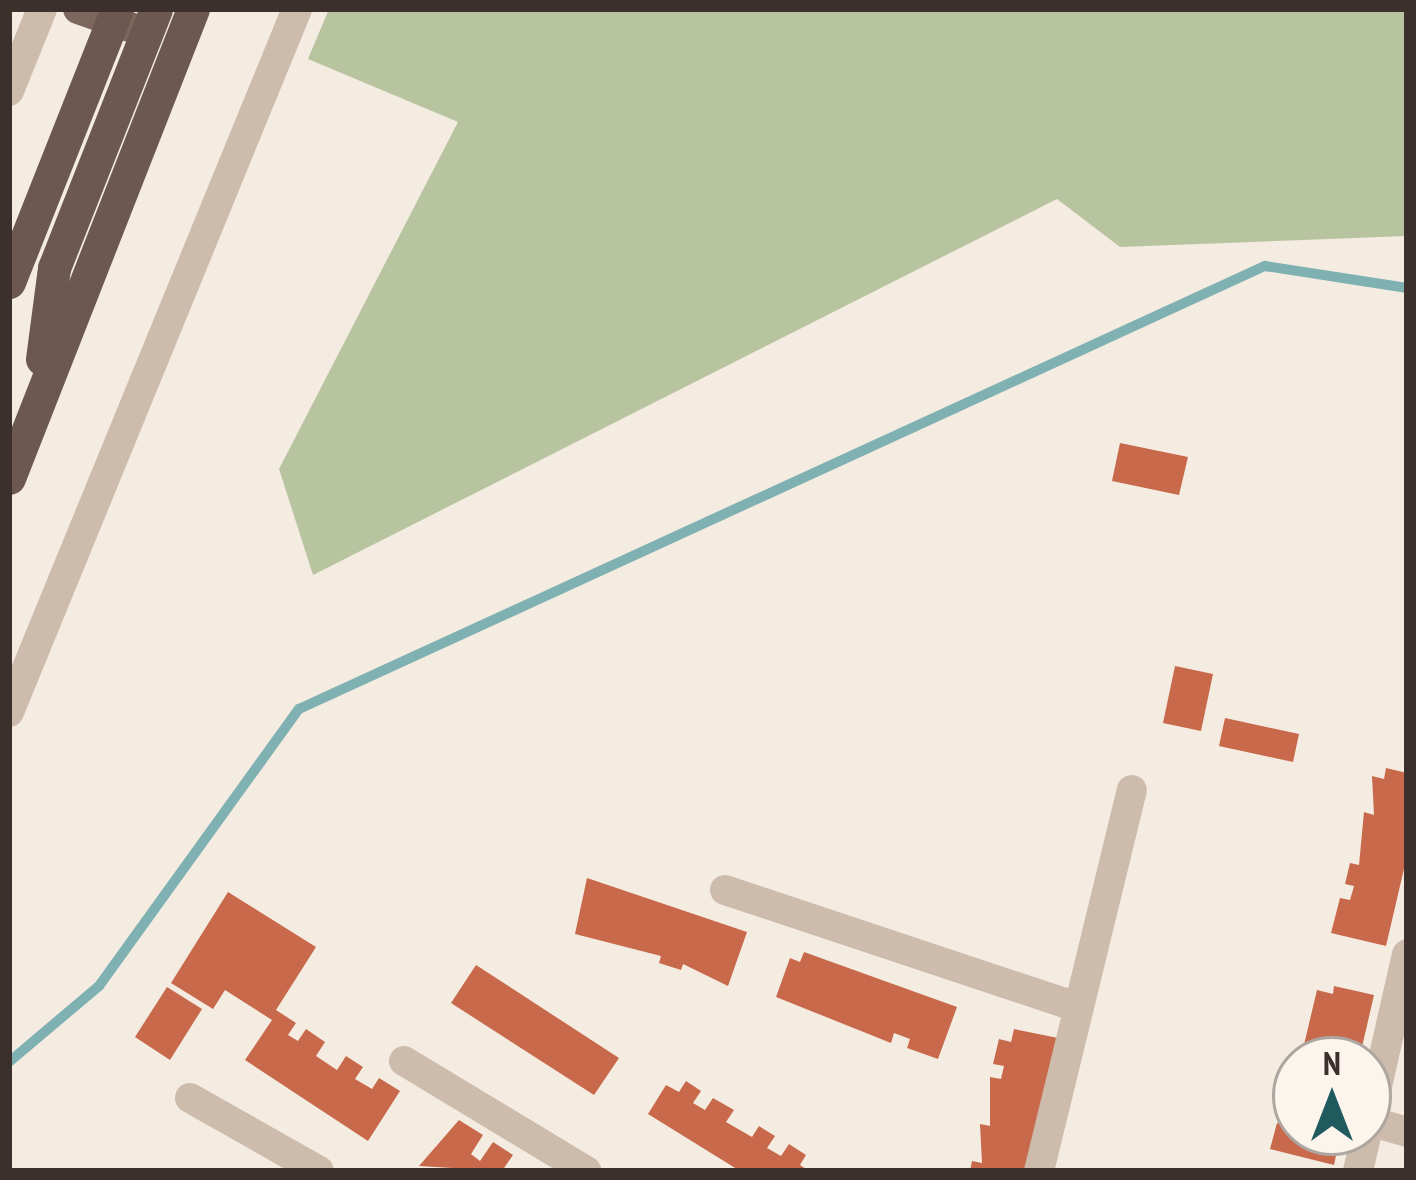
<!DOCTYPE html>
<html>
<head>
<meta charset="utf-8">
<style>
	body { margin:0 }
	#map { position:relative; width:1416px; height:1180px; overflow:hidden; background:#f4ebe1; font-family:"PT Sans Narrow",sans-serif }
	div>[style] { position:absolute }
	.green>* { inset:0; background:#b8c4a0 }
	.stream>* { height:10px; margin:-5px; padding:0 5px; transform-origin:5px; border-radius:5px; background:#7fb0b2 }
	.building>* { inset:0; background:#c8694b }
	.minor>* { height:30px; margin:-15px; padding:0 15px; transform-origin:15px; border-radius:15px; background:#cdbbac }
	.tertiary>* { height:30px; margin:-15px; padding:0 15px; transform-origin:15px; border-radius:15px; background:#cdbbac }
	.primary>* { height:30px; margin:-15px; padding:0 15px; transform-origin:15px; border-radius:15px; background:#7d675c }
	.trunk>* { height:33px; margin:-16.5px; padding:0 16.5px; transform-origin:16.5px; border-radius:16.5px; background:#6c584f }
	.trunk-bridge>* { height:33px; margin:-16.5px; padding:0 16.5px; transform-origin:16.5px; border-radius:16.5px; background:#6c584f }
	span { translate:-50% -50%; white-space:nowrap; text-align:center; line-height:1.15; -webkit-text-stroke:10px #fbf5ee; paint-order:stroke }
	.frame { position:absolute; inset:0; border:12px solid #3b302b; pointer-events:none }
	.north { position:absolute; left:1272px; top:1036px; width:120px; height:120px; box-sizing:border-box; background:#fbf5ee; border:3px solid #aea6a0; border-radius:50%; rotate:0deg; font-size:33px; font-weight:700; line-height:48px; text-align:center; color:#3b302b }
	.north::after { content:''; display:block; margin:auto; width:42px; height:54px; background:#1f5a5e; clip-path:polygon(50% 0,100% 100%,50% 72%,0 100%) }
</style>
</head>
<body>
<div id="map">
	<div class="green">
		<div style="clip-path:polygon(329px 9px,1407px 9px,1407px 236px,1120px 247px,1057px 199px,313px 575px,279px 469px,458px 122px,308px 59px)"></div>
	</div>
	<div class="stream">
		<div style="left:9px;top:1062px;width:118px;rotate:-40.2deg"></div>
		<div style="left:99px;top:986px;width:342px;rotate:-54.2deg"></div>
		<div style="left:299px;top:709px;width:1063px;rotate:-24.64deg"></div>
		<div style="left:1265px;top:266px;width:144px;rotate:8.8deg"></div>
	</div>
	<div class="building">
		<div style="clip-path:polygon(1120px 443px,1188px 457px,1179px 495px,1112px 481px)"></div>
		<div style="clip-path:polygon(1175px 666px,1213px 674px,1201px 731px,1163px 723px)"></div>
		<div style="clip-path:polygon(1225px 718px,1299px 734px,1293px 762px,1219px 746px)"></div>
		<div style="clip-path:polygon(1386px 768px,1407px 773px,1407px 856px,1386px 946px,1331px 933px,1340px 898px,1350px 900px,1354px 886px,1345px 884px,1350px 863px,1359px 865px,1364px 812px,1374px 815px,1372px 776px,1384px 779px)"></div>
		<div style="clip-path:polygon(587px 878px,747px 932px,728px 986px,683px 964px,681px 970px,659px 963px,661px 956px,575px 934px)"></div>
		<div style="clip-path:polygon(228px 892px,316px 947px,276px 1010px,296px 1023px,288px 1035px,298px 1041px,306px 1029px,325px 1042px,316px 1056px,337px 1070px,346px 1056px,363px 1067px,355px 1079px,372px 1089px,379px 1078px,400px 1091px,368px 1141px,245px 1060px,272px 1020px,225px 990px,213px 1009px,171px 983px)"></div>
		<div style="clip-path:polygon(804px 952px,957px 1007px,938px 1059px,907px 1048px,910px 1039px,894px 1033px,891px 1043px,776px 997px,790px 958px,800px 962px)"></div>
		<div style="clip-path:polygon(476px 965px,619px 1058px,594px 1095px,451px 1003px)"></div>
		<div style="clip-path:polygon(1334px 986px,1374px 995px,1359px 1060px,1315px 1060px,1317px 1053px,1303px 1049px,1317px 990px,1333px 994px)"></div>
		<div style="clip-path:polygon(167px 987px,202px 1009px,170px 1060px,135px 1037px)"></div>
		<div style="clip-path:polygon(1014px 1029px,1058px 1038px,1029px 1171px,970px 1171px,972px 1161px,982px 1163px,980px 1124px,990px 1126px,990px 1077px,1001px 1079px,1004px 1066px,993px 1064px,999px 1039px,1011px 1042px)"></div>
		<div style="clip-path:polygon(1289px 1074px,1296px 1075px,1296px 1109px,1281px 1105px)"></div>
		<div style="clip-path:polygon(686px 1081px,701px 1091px,693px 1103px,705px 1110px,713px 1098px,734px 1110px,726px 1122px,752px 1137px,759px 1126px,775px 1136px,767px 1148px,781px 1156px,789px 1144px,806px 1155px,800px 1165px,809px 1171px,740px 1171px,648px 1114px,666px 1085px,679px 1092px)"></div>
		<div style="clip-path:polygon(1296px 1112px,1296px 1132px,1341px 1132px,1334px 1165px,1270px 1149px,1277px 1123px,1291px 1126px)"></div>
		<div style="clip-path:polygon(459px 1120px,483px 1135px,471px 1154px,480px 1161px,493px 1142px,513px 1155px,502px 1171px,419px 1166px)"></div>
	</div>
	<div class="minor">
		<div style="left:725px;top:890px;width:371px;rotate:18.4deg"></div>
		<div style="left:404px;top:1061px;width:213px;rotate:31.1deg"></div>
		<div style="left:190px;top:1098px;width:148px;rotate:29.5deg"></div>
		<div style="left:1369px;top:1121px;width:40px;rotate:16deg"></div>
		<div style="left:1368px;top:1126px;width:176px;rotate:-77.2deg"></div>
		<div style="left:1039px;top:1171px;width:392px;rotate:-76.3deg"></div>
		<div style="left:1358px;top:1171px;width:40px;rotate:-77deg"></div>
	</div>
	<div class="tertiary">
		<div style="left:9px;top:91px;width:88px;rotate:-68.1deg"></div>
		<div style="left:9px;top:712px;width:760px;rotate:-67.72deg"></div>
	</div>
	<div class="primary">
		<div style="left:78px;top:9px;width:73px;rotate:19.2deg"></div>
	</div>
	<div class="trunk">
		<div style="left:42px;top:359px;width:92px;rotate:-82.5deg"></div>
		<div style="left:54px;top:268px;width:278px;rotate:-68.5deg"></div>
		<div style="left:9px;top:478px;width:504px;rotate:-68.58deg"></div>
	</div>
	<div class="trunk-bridge">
		<div style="left:9px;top:282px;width:294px;rotate:-68.4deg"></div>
	</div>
	<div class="frame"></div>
	<div class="north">N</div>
</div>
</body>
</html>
